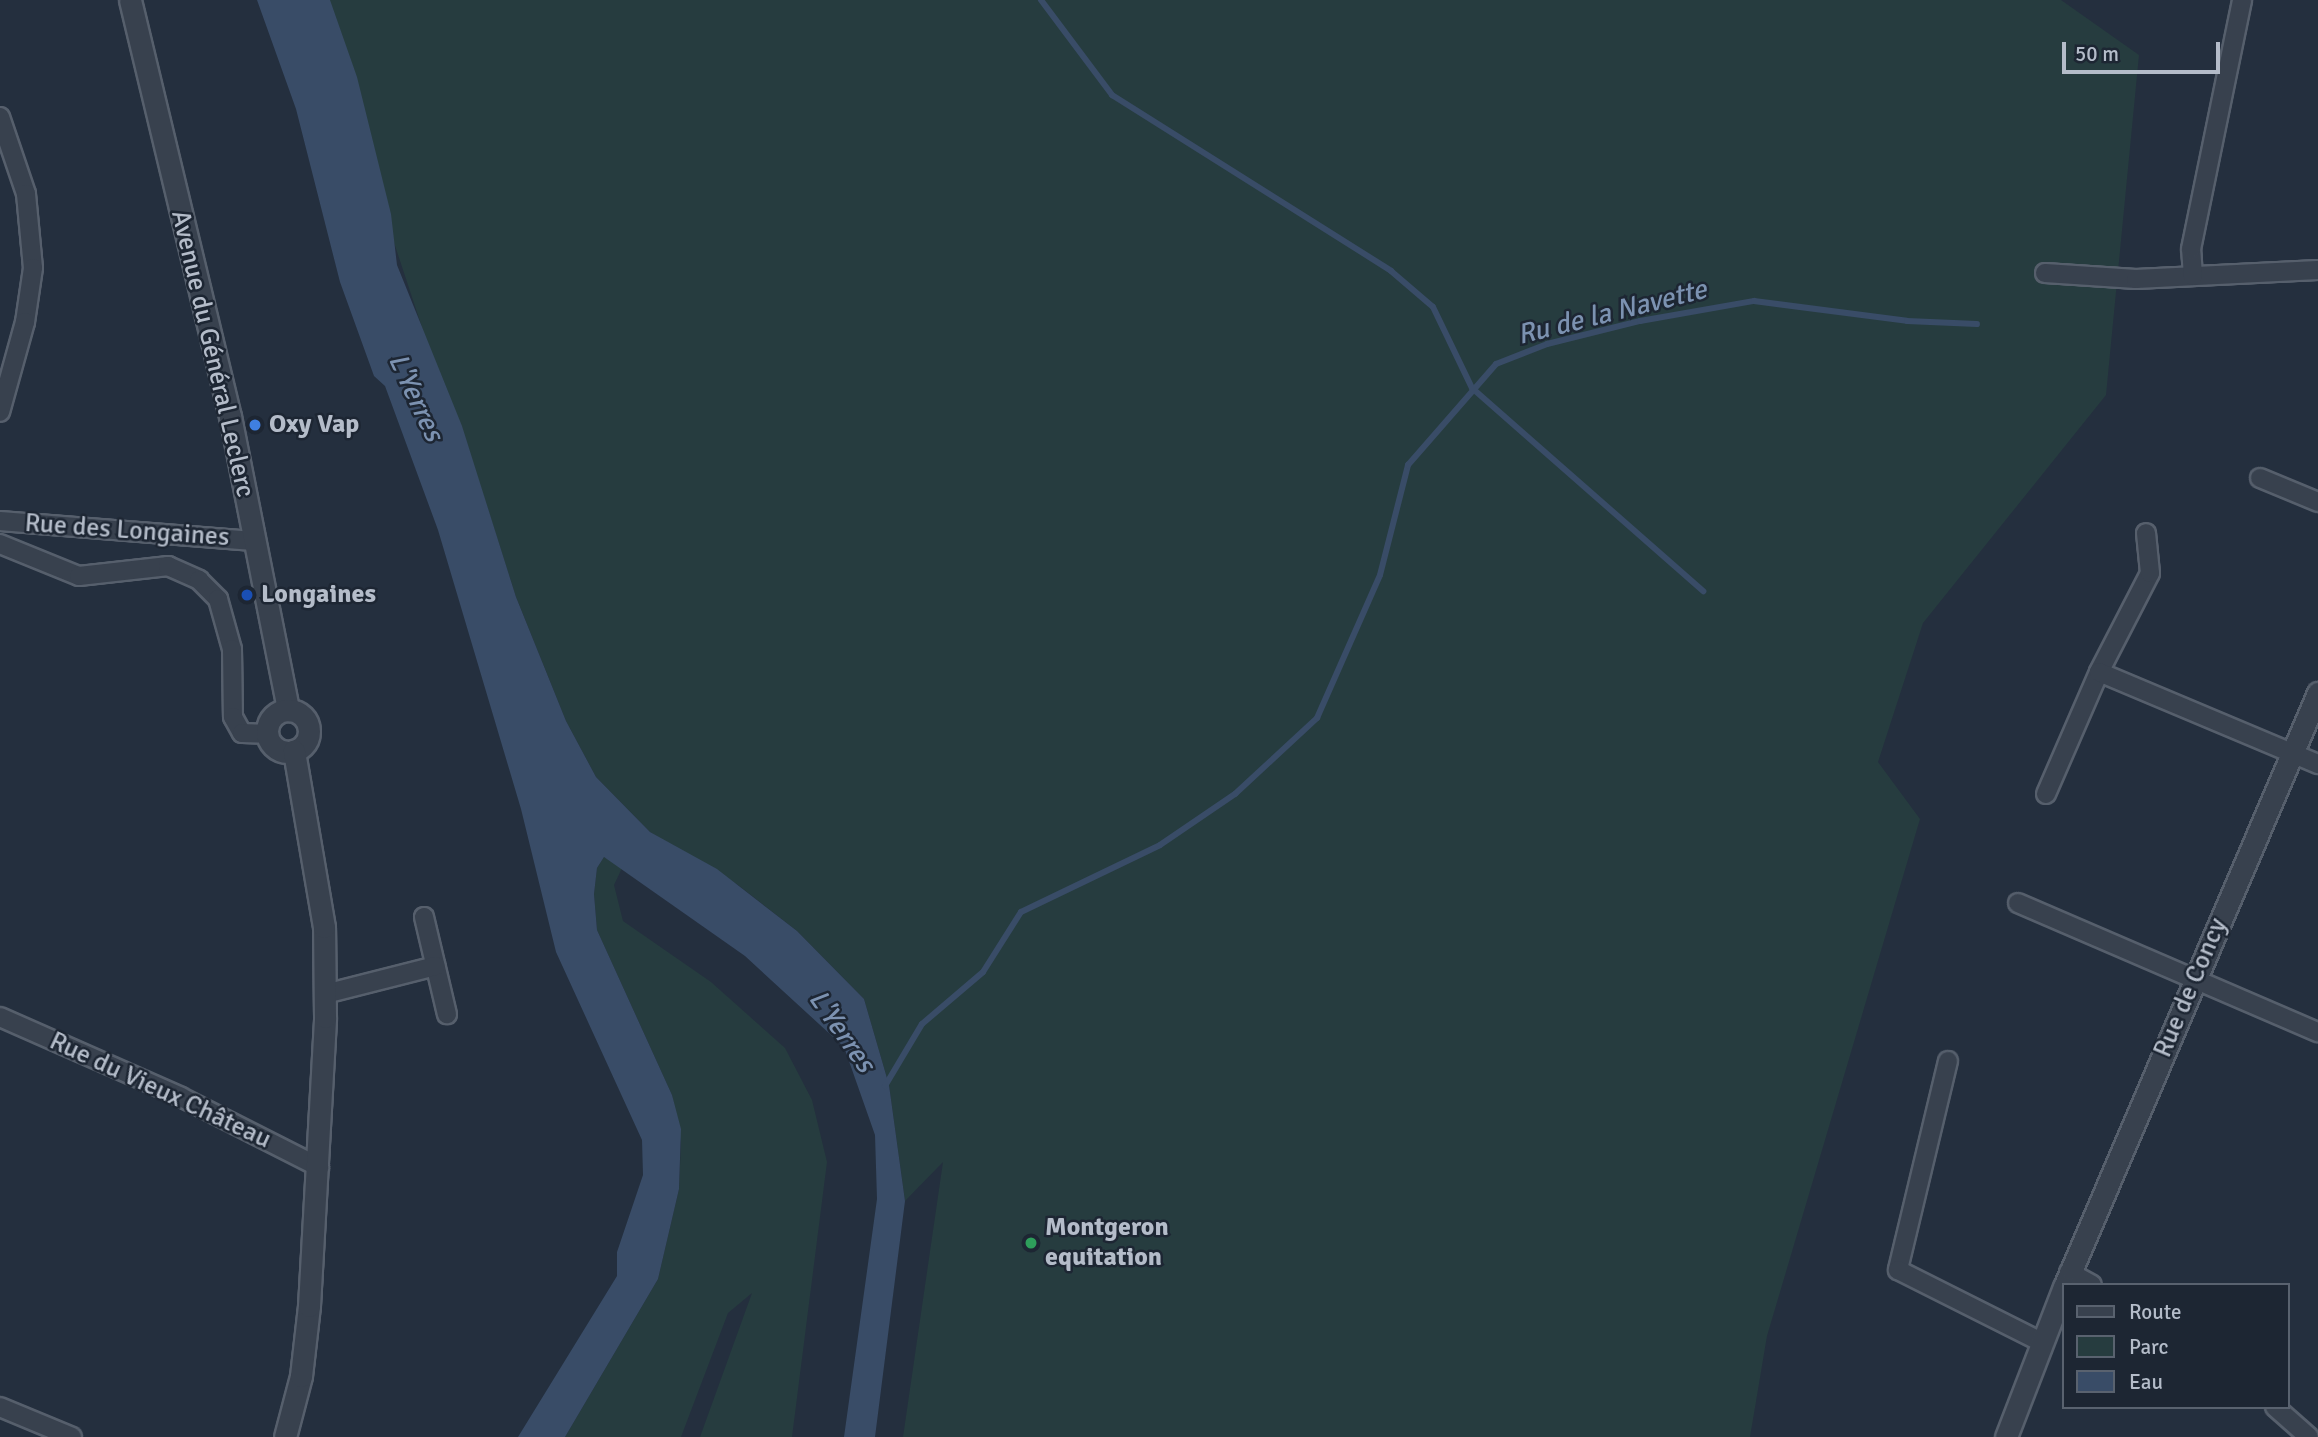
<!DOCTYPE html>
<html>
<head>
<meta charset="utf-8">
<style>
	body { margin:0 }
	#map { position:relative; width:2318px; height:1437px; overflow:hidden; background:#242f3e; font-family:Signika,sans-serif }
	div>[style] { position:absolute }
	.green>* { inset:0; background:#263c3f }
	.water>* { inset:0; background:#394c67 }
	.stream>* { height:6px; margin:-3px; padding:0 3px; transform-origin:3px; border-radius:3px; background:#394c67 }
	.roads { filter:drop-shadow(2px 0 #565f6c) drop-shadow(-2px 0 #565f6c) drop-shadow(0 2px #565f6c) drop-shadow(0 -2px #565f6c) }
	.minor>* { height:18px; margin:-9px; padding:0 9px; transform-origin:9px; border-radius:9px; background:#38414e }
	.tertiary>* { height:21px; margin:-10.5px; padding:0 10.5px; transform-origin:10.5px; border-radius:10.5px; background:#38414e }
	.tertiary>.ring { margin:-10.5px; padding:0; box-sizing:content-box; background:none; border:21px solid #38414e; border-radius:50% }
	.dots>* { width:19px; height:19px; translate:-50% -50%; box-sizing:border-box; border:4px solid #1d2633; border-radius:50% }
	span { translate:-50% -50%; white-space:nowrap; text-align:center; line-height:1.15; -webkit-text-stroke:5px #1d2633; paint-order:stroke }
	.street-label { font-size:26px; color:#b4bcc9 }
	.poi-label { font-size:26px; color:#b4bcc9; font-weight:700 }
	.left { translate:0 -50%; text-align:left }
	.water-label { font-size:28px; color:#7c92b1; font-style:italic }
	.legend { position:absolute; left:2062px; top:1283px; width:228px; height:126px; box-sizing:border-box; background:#1d2633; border:2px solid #59626f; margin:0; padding:9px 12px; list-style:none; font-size:21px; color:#b4bcc9 }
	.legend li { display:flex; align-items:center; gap:14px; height:35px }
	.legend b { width:35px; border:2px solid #59626f }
	.scale { position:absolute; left:2062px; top:42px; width:158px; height:32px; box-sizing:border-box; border:4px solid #b4bcc9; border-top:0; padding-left:9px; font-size:21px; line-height:24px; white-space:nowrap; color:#b4bcc9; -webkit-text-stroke:5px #1d2633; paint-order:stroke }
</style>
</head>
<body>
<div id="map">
	<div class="green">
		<div style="clip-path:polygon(321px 0,2061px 0,2139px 55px,2106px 395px,1923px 623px,1878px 762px,1920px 819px,1767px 1336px,1750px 1437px,903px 1437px,943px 1162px,905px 1201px,889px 1085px,864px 999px,797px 931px,738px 885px,650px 832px,596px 777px,566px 721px,516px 597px,465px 438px,462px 449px,381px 203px)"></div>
		<div style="clip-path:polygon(604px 857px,623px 866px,614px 885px,623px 921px,711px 982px,785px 1048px,812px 1100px,827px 1162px,792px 1437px,700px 1437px,752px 1293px,728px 1313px,681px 1437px,565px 1437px,658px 1279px,679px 1189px,681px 1143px,672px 1095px,597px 930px,594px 894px,597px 868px)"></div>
	</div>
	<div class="water">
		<div style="clip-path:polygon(257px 0,330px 0,357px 77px,391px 214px,397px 265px,462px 426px,516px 597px,566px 721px,596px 777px,650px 832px,717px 869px,797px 931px,864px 999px,889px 1085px,905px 1201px,875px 1437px,844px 1437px,877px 1199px,875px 1135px,844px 1047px,745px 956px,604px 857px,597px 868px,594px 894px,597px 930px,672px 1095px,681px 1129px,679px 1189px,658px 1279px,565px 1437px,518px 1437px,617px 1276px,617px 1252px,643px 1175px,642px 1140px,556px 952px,521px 809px,438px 530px,385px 386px,374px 376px,340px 282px,296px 109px)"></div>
	</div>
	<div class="stream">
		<div style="left:1041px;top:0;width:119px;rotate:53.2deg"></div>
		<div style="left:1112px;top:95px;width:330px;rotate:32.2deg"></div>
		<div style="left:1391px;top:271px;width:55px;rotate:40.6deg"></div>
		<div style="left:1433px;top:307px;width:90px;rotate:64.3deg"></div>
		<div style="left:1472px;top:388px;width:308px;rotate:41.3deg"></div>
		<div style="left:885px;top:1086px;width:72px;rotate:-59.2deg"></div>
		<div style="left:922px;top:1024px;width:80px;rotate:-40.4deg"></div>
		<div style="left:983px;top:972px;width:71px;rotate:-57.7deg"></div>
		<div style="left:1021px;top:912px;width:154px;rotate:-25.7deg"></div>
		<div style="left:1160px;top:845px;width:91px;rotate:-34.2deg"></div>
		<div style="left:1235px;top:794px;width:112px;rotate:-42.8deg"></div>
		<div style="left:1317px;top:718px;width:156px;rotate:-66.2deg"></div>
		<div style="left:1380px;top:575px;width:114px;rotate:-75.7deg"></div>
		<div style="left:1408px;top:465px;width:134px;rotate:-48.9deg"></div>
		<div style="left:1496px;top:364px;width:55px;rotate:-21.4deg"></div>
		<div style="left:1547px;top:344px;width:96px;rotate:-13.9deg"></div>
		<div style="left:1640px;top:321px;width:116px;rotate:-10deg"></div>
		<div style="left:1754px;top:301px;width:154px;rotate:7.4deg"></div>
		<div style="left:1907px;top:321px;width:70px;rotate:2.5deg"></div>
	</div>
	<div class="roads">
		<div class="minor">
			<div style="left:0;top:117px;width:81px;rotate:71.3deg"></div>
			<div style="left:26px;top:194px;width:74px;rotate:84.6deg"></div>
			<div style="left:33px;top:268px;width:55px;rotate:98.4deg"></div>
			<div style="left:25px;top:322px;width:93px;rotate:105.5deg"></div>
			<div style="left:2045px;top:273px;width:91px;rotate:3.8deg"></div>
			<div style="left:2136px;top:279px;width:182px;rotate:-2.8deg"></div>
			<div style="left:2193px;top:276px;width:27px;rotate:-94deg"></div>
			<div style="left:2191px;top:249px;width:254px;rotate:-78.4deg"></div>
			<div style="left:2260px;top:478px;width:63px;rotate:22.5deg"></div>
			<div style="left:0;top:521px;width:254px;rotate:4.5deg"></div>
			<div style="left:0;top:544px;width:85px;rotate:22.1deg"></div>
			<div style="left:79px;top:576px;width:90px;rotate:-6.4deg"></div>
			<div style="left:168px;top:566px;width:34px;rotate:24deg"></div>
			<div style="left:199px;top:580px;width:27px;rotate:45deg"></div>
			<div style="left:218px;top:599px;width:52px;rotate:74.4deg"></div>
			<div style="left:232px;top:649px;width:68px;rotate:89.2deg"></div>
			<div style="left:233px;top:717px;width:18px;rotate:61deg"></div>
			<div style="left:242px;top:733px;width:25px;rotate:2deg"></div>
			<div style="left:2099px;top:672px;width:111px;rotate:-62.7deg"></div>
			<div style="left:2150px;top:573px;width:40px;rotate:-95.7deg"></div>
			<div style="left:2046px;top:794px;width:133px;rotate:-66.5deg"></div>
			<div style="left:2099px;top:672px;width:238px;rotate:22.8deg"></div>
			<div style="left:2018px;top:903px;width:327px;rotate:23.3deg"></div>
			<div style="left:424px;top:917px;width:100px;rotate:76.7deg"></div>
			<div style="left:325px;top:994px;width:114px;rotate:-14.2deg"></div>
			<div style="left:0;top:1017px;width:198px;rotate:23.8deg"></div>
			<div style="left:181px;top:1097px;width:155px;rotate:26.9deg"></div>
			<div style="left:1948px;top:1061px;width:215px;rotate:103.5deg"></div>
			<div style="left:1898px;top:1270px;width:162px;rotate:26.7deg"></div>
			<div style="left:2069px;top:1272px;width:26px;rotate:29deg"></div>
			<div style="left:0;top:1407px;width:78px;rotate:22.6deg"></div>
			<div style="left:2275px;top:1407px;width:45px;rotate:41.4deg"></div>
		</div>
		<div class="tertiary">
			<div style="left:130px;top:0;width:428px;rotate:76.5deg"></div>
			<div style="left:230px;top:416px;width:300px;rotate:78.8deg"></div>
			<div class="ring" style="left:267px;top:710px;width:21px;height:21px"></div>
			<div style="left:2065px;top:1285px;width:644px;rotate:-66.86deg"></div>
			<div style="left:285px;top:1437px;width:63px;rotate:-75.3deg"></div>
			<div style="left:301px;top:1376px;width:70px;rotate:-83.5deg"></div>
			<div style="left:309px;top:1306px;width:289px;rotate:-86.8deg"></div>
			<div style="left:325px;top:1017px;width:90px;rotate:-90.6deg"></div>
			<div style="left:324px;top:927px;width:179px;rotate:-99.7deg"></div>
			<div style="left:2006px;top:1437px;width:161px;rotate:-68.9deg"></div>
		</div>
	</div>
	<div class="dots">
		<div style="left:255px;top:425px;background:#3f7fe0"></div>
		<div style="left:247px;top:595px;background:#1a4fb4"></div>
		<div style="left:1031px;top:1243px;background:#2e9e5b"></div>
	</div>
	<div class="street-label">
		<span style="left:212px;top:354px;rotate:77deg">Avenue du Général Leclerc</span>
		<span style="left:127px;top:531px;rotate:4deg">Rue des Longaines</span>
		<span style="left:2191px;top:988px;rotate:-67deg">Rue de Concy</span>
		<span style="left:160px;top:1091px;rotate:25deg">Rue du Vieux Château</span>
	</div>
	<div class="poi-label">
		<span class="left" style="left:269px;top:425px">Oxy Vap</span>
		<span class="left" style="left:261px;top:595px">Longaines</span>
		<span class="left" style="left:1045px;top:1243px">Montgeron<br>equitation</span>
	</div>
	<div class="water-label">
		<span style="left:1612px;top:312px;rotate:-14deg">Ru de la Navette</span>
		<span style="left:416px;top:397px;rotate:65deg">L'Yerres</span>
		<span style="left:842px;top:1031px;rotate:55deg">L'Yerres</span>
	</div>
	<ul class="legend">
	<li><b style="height:9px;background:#38414e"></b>Route</li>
	<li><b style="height:19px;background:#263c3f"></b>Parc</li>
	<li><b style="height:19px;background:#394c67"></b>Eau</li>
	</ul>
	<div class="scale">50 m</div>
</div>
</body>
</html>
